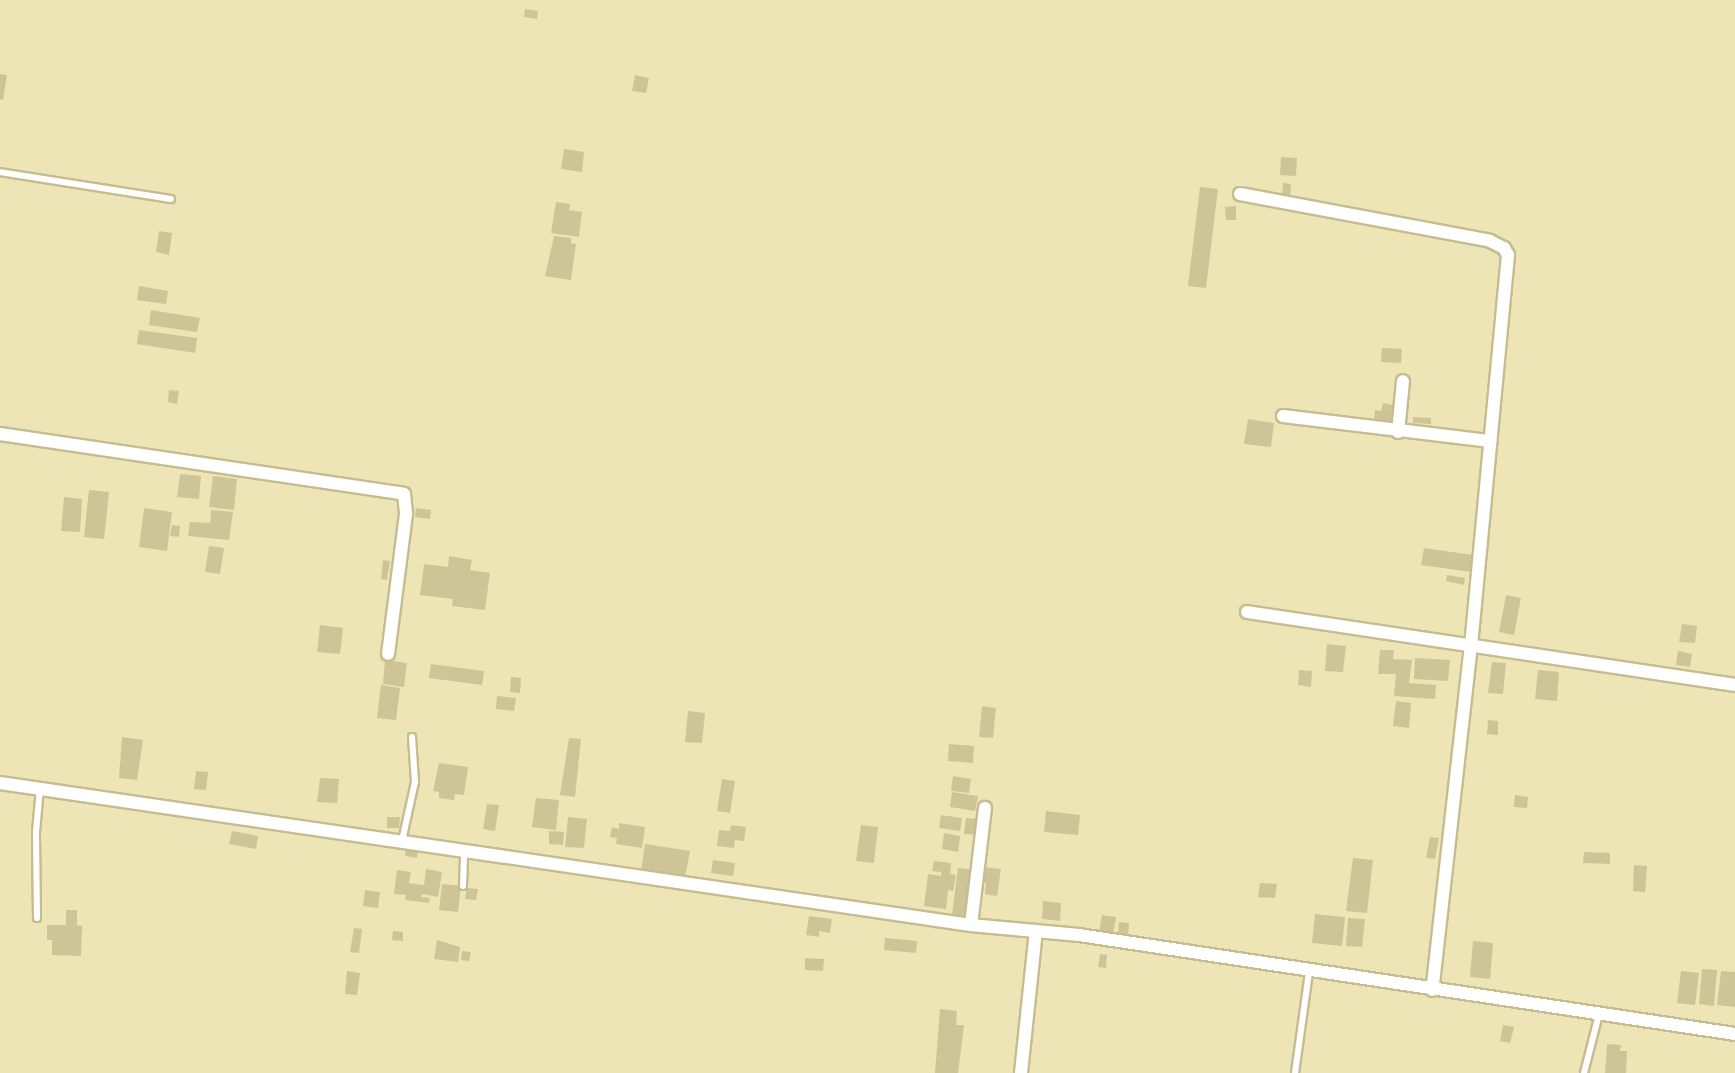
<!DOCTYPE html>
<html>
<head>
<meta charset="utf-8">
<style>
	body { margin:0 }
	#map { position:relative; width:1735px; height:1073px; overflow:hidden; background:#ede5b6; font-family:"Golos Text",sans-serif }
	div>[style] { position:absolute }
	.building>* { inset:0; background:#cdc597 }
	.roads { filter:drop-shadow(2px 0 #c5bd8f) drop-shadow(-2px 0 #c5bd8f) drop-shadow(0 2px #c5bd8f) drop-shadow(0 -2px #c5bd8f) }
	.lane>* { height:6px; margin:-3px; padding:0 3px; transform-origin:3px; border-radius:3px; background:#fff }
	.street>* { height:12px; margin:-6px; padding:0 6px; transform-origin:6px; border-radius:6px; background:#fff }
	span { translate:-50% -50%; white-space:nowrap; text-align:center; line-height:1.15; -webkit-text-stroke:5px #fff; paint-order:stroke }
</style>
</head>
<body>
<div id="map">
	<div class="building">
		<div style="clip-path:polygon(525px 9px,538px 11px,537px 19px,524px 17px)"></div>
		<div style="clip-path:polygon(0 74px,7px 75px,3px 100px,0 99px)"></div>
		<div style="clip-path:polygon(635px 75px,649px 78px,646px 93px,632px 91px)"></div>
		<div style="clip-path:polygon(564px 149px,584px 152px,582px 172px,561px 169px)"></div>
		<div style="clip-path:polygon(1281px 157px,1297px 158px,1296px 176px,1280px 175px)"></div>
		<div style="clip-path:polygon(1283px 183px,1291px 184px,1290px 198px,1282px 197px)"></div>
		<div style="clip-path:polygon(1200px 187px,1218px 189px,1206px 288px,1188px 286px)"></div>
		<div style="clip-path:polygon(556px 202px,570px 204px,569px 210px,582px 212px,579px 237px,551px 233px)"></div>
		<div style="clip-path:polygon(1236px 206px,1236px 220px,1226px 220px,1225px 207px)"></div>
		<div style="clip-path:polygon(159px 231px,172px 233px,169px 255px,156px 252px)"></div>
		<div style="clip-path:polygon(554px 236px,571px 238px,571px 243px,576px 244px,571px 280px,545px 276px)"></div>
		<div style="clip-path:polygon(139px 286px,168px 291px,166px 304px,137px 300px)"></div>
		<div style="clip-path:polygon(151px 310px,200px 318px,197px 332px,149px 325px)"></div>
		<div style="clip-path:polygon(139px 330px,197px 338px,195px 353px,137px 344px)"></div>
		<div style="clip-path:polygon(1382px 348px,1402px 349px,1401px 363px,1381px 362px)"></div>
		<div style="clip-path:polygon(169px 390px,179px 391px,177px 404px,168px 402px)"></div>
		<div style="clip-path:polygon(1383px 403px,1399px 406px,1396px 423px,1392px 422px,1391px 428px,1380px 426px,1381px 420px,1374px 419px,1375px 410px,1381px 411px)"></div>
		<div style="clip-path:polygon(1413px 417px,1431px 418px,1431px 424px,1413px 423px)"></div>
		<div style="clip-path:polygon(1248px 419px,1274px 423px,1271px 447px,1244px 444px)"></div>
		<div style="clip-path:polygon(180px 474px,201px 476px,199px 499px,177px 497px)"></div>
		<div style="clip-path:polygon(213px 476px,237px 479px,234px 510px,209px 507px)"></div>
		<div style="clip-path:polygon(89px 490px,109px 492px,104px 539px,84px 537px)"></div>
		<div style="clip-path:polygon(64px 497px,82px 499px,80px 532px,61px 531px)"></div>
		<div style="clip-path:polygon(144px 508px,172px 512px,167px 551px,139px 547px)"></div>
		<div style="clip-path:polygon(416px 508px,431px 510px,430px 519px,415px 517px)"></div>
		<div style="clip-path:polygon(211px 510px,233px 512px,229px 540px,188px 536px,190px 522px,210px 523px)"></div>
		<div style="clip-path:polygon(172px 525px,180px 526px,179px 537px,170px 536px)"></div>
		<div style="clip-path:polygon(209px 546px,224px 548px,220px 574px,205px 572px)"></div>
		<div style="clip-path:polygon(1424px 548px,1473px 555px,1471px 572px,1421px 565px)"></div>
		<div style="clip-path:polygon(449px 556px,472px 560px,470px 570px,490px 573px,485px 610px,452px 606px,453px 599px,420px 595px,424px 564px,448px 567px)"></div>
		<div style="clip-path:polygon(383px 560px,390px 561px,387px 580px,381px 579px)"></div>
		<div style="clip-path:polygon(1447px 575px,1465px 578px,1464px 585px,1446px 581px)"></div>
		<div style="clip-path:polygon(1506px 595px,1521px 598px,1514px 635px,1499px 632px)"></div>
		<div style="clip-path:polygon(1682px 624px,1697px 626px,1695px 643px,1679px 642px)"></div>
		<div style="clip-path:polygon(320px 625px,343px 628px,340px 654px,317px 652px)"></div>
		<div style="clip-path:polygon(1327px 644px,1346px 646px,1343px 672px,1325px 671px)"></div>
		<div style="clip-path:polygon(1380px 650px,1394px 650px,1393px 659px,1412px 660px,1409px 683px,1436px 685px,1435px 699px,1394px 696px,1396px 674px,1378px 674px)"></div>
		<div style="clip-path:polygon(1678px 651px,1692px 654px,1690px 667px,1676px 665px)"></div>
		<div style="clip-path:polygon(1415px 658px,1450px 660px,1448px 681px,1414px 679px)"></div>
		<div style="clip-path:polygon(385px 660px,407px 663px,404px 687px,383px 684px)"></div>
		<div style="clip-path:polygon(1492px 662px,1506px 663px,1503px 694px,1488px 693px)"></div>
		<div style="clip-path:polygon(431px 664px,484px 671px,482px 685px,429px 678px)"></div>
		<div style="clip-path:polygon(1299px 670px,1312px 671px,1311px 687px,1298px 685px)"></div>
		<div style="clip-path:polygon(1538px 670px,1559px 672px,1557px 701px,1535px 699px)"></div>
		<div style="clip-path:polygon(511px 677px,521px 678px,520px 693px,510px 692px)"></div>
		<div style="clip-path:polygon(381px 685px,400px 688px,396px 720px,377px 718px)"></div>
		<div style="clip-path:polygon(497px 696px,516px 698px,514px 711px,496px 709px)"></div>
		<div style="clip-path:polygon(1396px 701px,1411px 703px,1409px 728px,1393px 726px)"></div>
		<div style="clip-path:polygon(982px 706px,996px 708px,993px 738px,979px 737px)"></div>
		<div style="clip-path:polygon(688px 711px,705px 713px,702px 743px,685px 742px)"></div>
		<div style="clip-path:polygon(1488px 720px,1498px 721px,1498px 735px,1487px 734px)"></div>
		<div style="clip-path:polygon(122px 737px,143px 740px,137px 780px,119px 778px)"></div>
		<div style="clip-path:polygon(569px 738px,581px 739px,575px 797px,560px 795px)"></div>
		<div style="clip-path:polygon(949px 744px,974px 746px,973px 763px,948px 761px)"></div>
		<div style="clip-path:polygon(439px 763px,468px 767px,464px 795px,455px 794px,454px 800px,439px 798px,439px 792px,433px 791px)"></div>
		<div style="clip-path:polygon(196px 771px,208px 772px,206px 790px,194px 789px)"></div>
		<div style="clip-path:polygon(953px 776px,971px 779px,969px 793px,951px 791px)"></div>
		<div style="clip-path:polygon(320px 778px,339px 779px,337px 803px,317px 802px)"></div>
		<div style="clip-path:polygon(722px 779px,735px 781px,730px 813px,717px 811px)"></div>
		<div style="clip-path:polygon(952px 792px,978px 796px,975px 811px,950px 807px)"></div>
		<div style="clip-path:polygon(1515px 795px,1528px 797px,1527px 808px,1514px 807px)"></div>
		<div style="clip-path:polygon(536px 798px,559px 800px,556px 830px,532px 827px)"></div>
		<div style="clip-path:polygon(487px 804px,499px 805px,495px 831px,483px 829px)"></div>
		<div style="clip-path:polygon(1046px 811px,1080px 815px,1078px 835px,1044px 832px)"></div>
		<div style="clip-path:polygon(941px 815px,962px 818px,960px 831px,939px 828px)"></div>
		<div style="clip-path:polygon(387px 817px,400px 817px,399px 828px,387px 828px)"></div>
		<div style="clip-path:polygon(568px 817px,587px 819px,584px 848px,565px 847px)"></div>
		<div style="clip-path:polygon(966px 818px,980px 819px,979px 835px,964px 834px)"></div>
		<div style="clip-path:polygon(619px 823px,645px 827px,642px 848px,616px 844px,617px 838px,610px 837px,612px 827px,619px 829px)"></div>
		<div style="clip-path:polygon(731px 825px,746px 827px,744px 841px,735px 840px,734px 848px,717px 846px,719px 830px,730px 831px)"></div>
		<div style="clip-path:polygon(861px 825px,878px 827px,874px 863px,856px 861px)"></div>
		<div style="clip-path:polygon(232px 831px,258px 836px,256px 849px,229px 844px)"></div>
		<div style="clip-path:polygon(549px 831px,564px 832px,563px 845px,549px 844px)"></div>
		<div style="clip-path:polygon(944px 833px,960px 836px,958px 852px,942px 849px)"></div>
		<div style="clip-path:polygon(1430px 837px,1439px 838px,1435px 859px,1426px 858px)"></div>
		<div style="clip-path:polygon(645px 844px,690px 851px,685px 877px,641px 870px)"></div>
		<div style="clip-path:polygon(406px 847px,418px 849px,417px 858px,405px 856px)"></div>
		<div style="clip-path:polygon(1584px 852px,1610px 853px,1610px 864px,1583px 863px)"></div>
		<div style="clip-path:polygon(1353px 858px,1373px 860px,1367px 913px,1346px 911px)"></div>
		<div style="clip-path:polygon(713px 860px,735px 863px,733px 876px,711px 873px)"></div>
		<div style="clip-path:polygon(934px 861px,951px 863px,950px 874px,956px 875px,953px 891px,948px 890px,946px 909px,924px 906px,928px 874px,941px 876px,941px 872px,932px 871px)"></div>
		<div style="clip-path:polygon(1634px 865px,1647px 866px,1645px 892px,1633px 891px)"></div>
		<div style="clip-path:polygon(984px 867px,1001px 869px,997px 896px,985px 894px,986px 883px,982px 882px)"></div>
		<div style="clip-path:polygon(958px 868px,975px 870px,968px 917px,952px 915px)"></div>
		<div style="clip-path:polygon(426px 869px,442px 872px,438px 897px,422px 894px,421px 897px,430px 898px,429px 903px,405px 900px,406px 895px,394px 894px,397px 870px,411px 872px,409px 883px,424px 885px)"></div>
		<div style="clip-path:polygon(1260px 883px,1277px 884px,1275px 898px,1258px 897px)"></div>
		<div style="clip-path:polygon(442px 884px,461px 886px,458px 912px,439px 910px)"></div>
		<div style="clip-path:polygon(467px 888px,478px 889px,476px 900px,465px 899px)"></div>
		<div style="clip-path:polygon(365px 890px,380px 892px,378px 908px,363px 906px)"></div>
		<div style="clip-path:polygon(1043px 901px,1061px 903px,1060px 921px,1042px 919px)"></div>
		<div style="clip-path:polygon(66px 910px,77px 910px,77px 925px,82px 926px,81px 956px,52px 955px,52px 940px,47px 940px,47px 925px,66px 925px)"></div>
		<div style="clip-path:polygon(1315px 914px,1345px 917px,1342px 946px,1312px 943px)"></div>
		<div style="clip-path:polygon(1102px 915px,1116px 917px,1113px 934px,1099px 932px)"></div>
		<div style="clip-path:polygon(809px 916px,832px 919px,830px 933px,819px 931px,819px 937px,806px 935px)"></div>
		<div style="clip-path:polygon(1348px 918px,1365px 919px,1362px 947px,1346px 946px)"></div>
		<div style="clip-path:polygon(1119px 922px,1129px 923px,1128px 938px,1118px 937px)"></div>
		<div style="clip-path:polygon(354px 928px,362px 929px,359px 953px,350px 952px)"></div>
		<div style="clip-path:polygon(393px 931px,403px 932px,403px 941px,392px 940px)"></div>
		<div style="clip-path:polygon(885px 938px,917px 941px,916px 953px,884px 950px)"></div>
		<div style="clip-path:polygon(437px 940px,460px 947px,458px 962px,434px 959px)"></div>
		<div style="clip-path:polygon(1473px 941px,1493px 943px,1490px 979px,1470px 977px)"></div>
		<div style="clip-path:polygon(462px 951px,471px 952px,469px 961px,461px 960px)"></div>
		<div style="clip-path:polygon(1100px 954px,1107px 955px,1106px 968px,1098px 967px)"></div>
		<div style="clip-path:polygon(805px 958px,824px 959px,823px 971px,805px 970px)"></div>
		<div style="clip-path:polygon(1702px 969px,1717px 970px,1714px 1006px,1699px 1004px)"></div>
		<div style="clip-path:polygon(347px 971px,360px 973px,357px 995px,345px 994px)"></div>
		<div style="clip-path:polygon(1681px 971px,1699px 973px,1695px 1005px,1677px 1003px)"></div>
		<div style="clip-path:polygon(1721px 971px,1735px 972px,1735px 1007px,1717px 1005px)"></div>
		<div style="clip-path:polygon(940px 1009px,957px 1011px,956px 1025px,964px 1025px,958px 1073px,935px 1073px)"></div>
		<div style="clip-path:polygon(1503px 1025px,1514px 1027px,1510px 1043px,1500px 1041px)"></div>
		<div style="clip-path:polygon(1607px 1044px,1621px 1045px,1620px 1051px,1627px 1051px,1626px 1073px,1605px 1073px)"></div>
	</div>
	<div class="roads">
		<div class="lane">
			<div style="left:0;top:172px;width:173px;rotate:9deg"></div>
			<div style="left:402px;top:841px;width:60px;rotate:-77.6deg"></div>
			<div style="left:415px;top:782px;width:45px;rotate:-93.8deg"></div>
			<div style="left:463px;top:886px;width:33px;rotate:-88deg"></div>
			<div style="left:37px;top:918px;width:86px;rotate:-90.7deg"></div>
			<div style="left:36px;top:832px;width:44px;rotate:-84.8deg"></div>
			<div style="left:1295px;top:1073px;width:102px;rotate:-82.1deg"></div>
			<div style="left:1584px;top:1073px;width:61px;rotate:-75.7deg"></div>
		</div>
		<div class="street">
			<div style="left:1240px;top:194px;width:254px;rotate:10.6deg"></div>
			<div style="left:1490px;top:241px;width:16px;rotate:27deg"></div>
			<div style="left:1504px;top:248px;width:8px;rotate:60deg"></div>
			<div style="left:1508px;top:255px;width:392px;rotate:95.4deg"></div>
			<div style="left:1471px;top:645px;width:347px;rotate:96.4deg"></div>
			<div style="left:1283px;top:416px;width:209px;rotate:6.9deg"></div>
			<div style="left:1398px;top:432px;width:51px;rotate:-84.4deg"></div>
			<div style="left:0;top:434px;width:408px;rotate:8.4deg"></div>
			<div style="left:404px;top:494px;width:20px;rotate:84deg"></div>
			<div style="left:406px;top:514px;width:141px;rotate:97.3deg"></div>
			<div style="left:1247px;top:612px;width:493px;rotate:8.5deg"></div>
			<div style="left:0;top:783px;width:981px;rotate:8.32deg"></div>
			<div style="left:971px;top:925px;width:108px;rotate:5.3deg"></div>
			<div style="left:1079px;top:935px;width:663px;rotate:8.58deg"></div>
			<div style="left:971px;top:925px;width:118px;rotate:-83.2deg"></div>
			<div style="left:1021px;top:1073px;width:143px;rotate:-84deg"></div>
		</div>
	</div>
</div>
</body>
</html>
